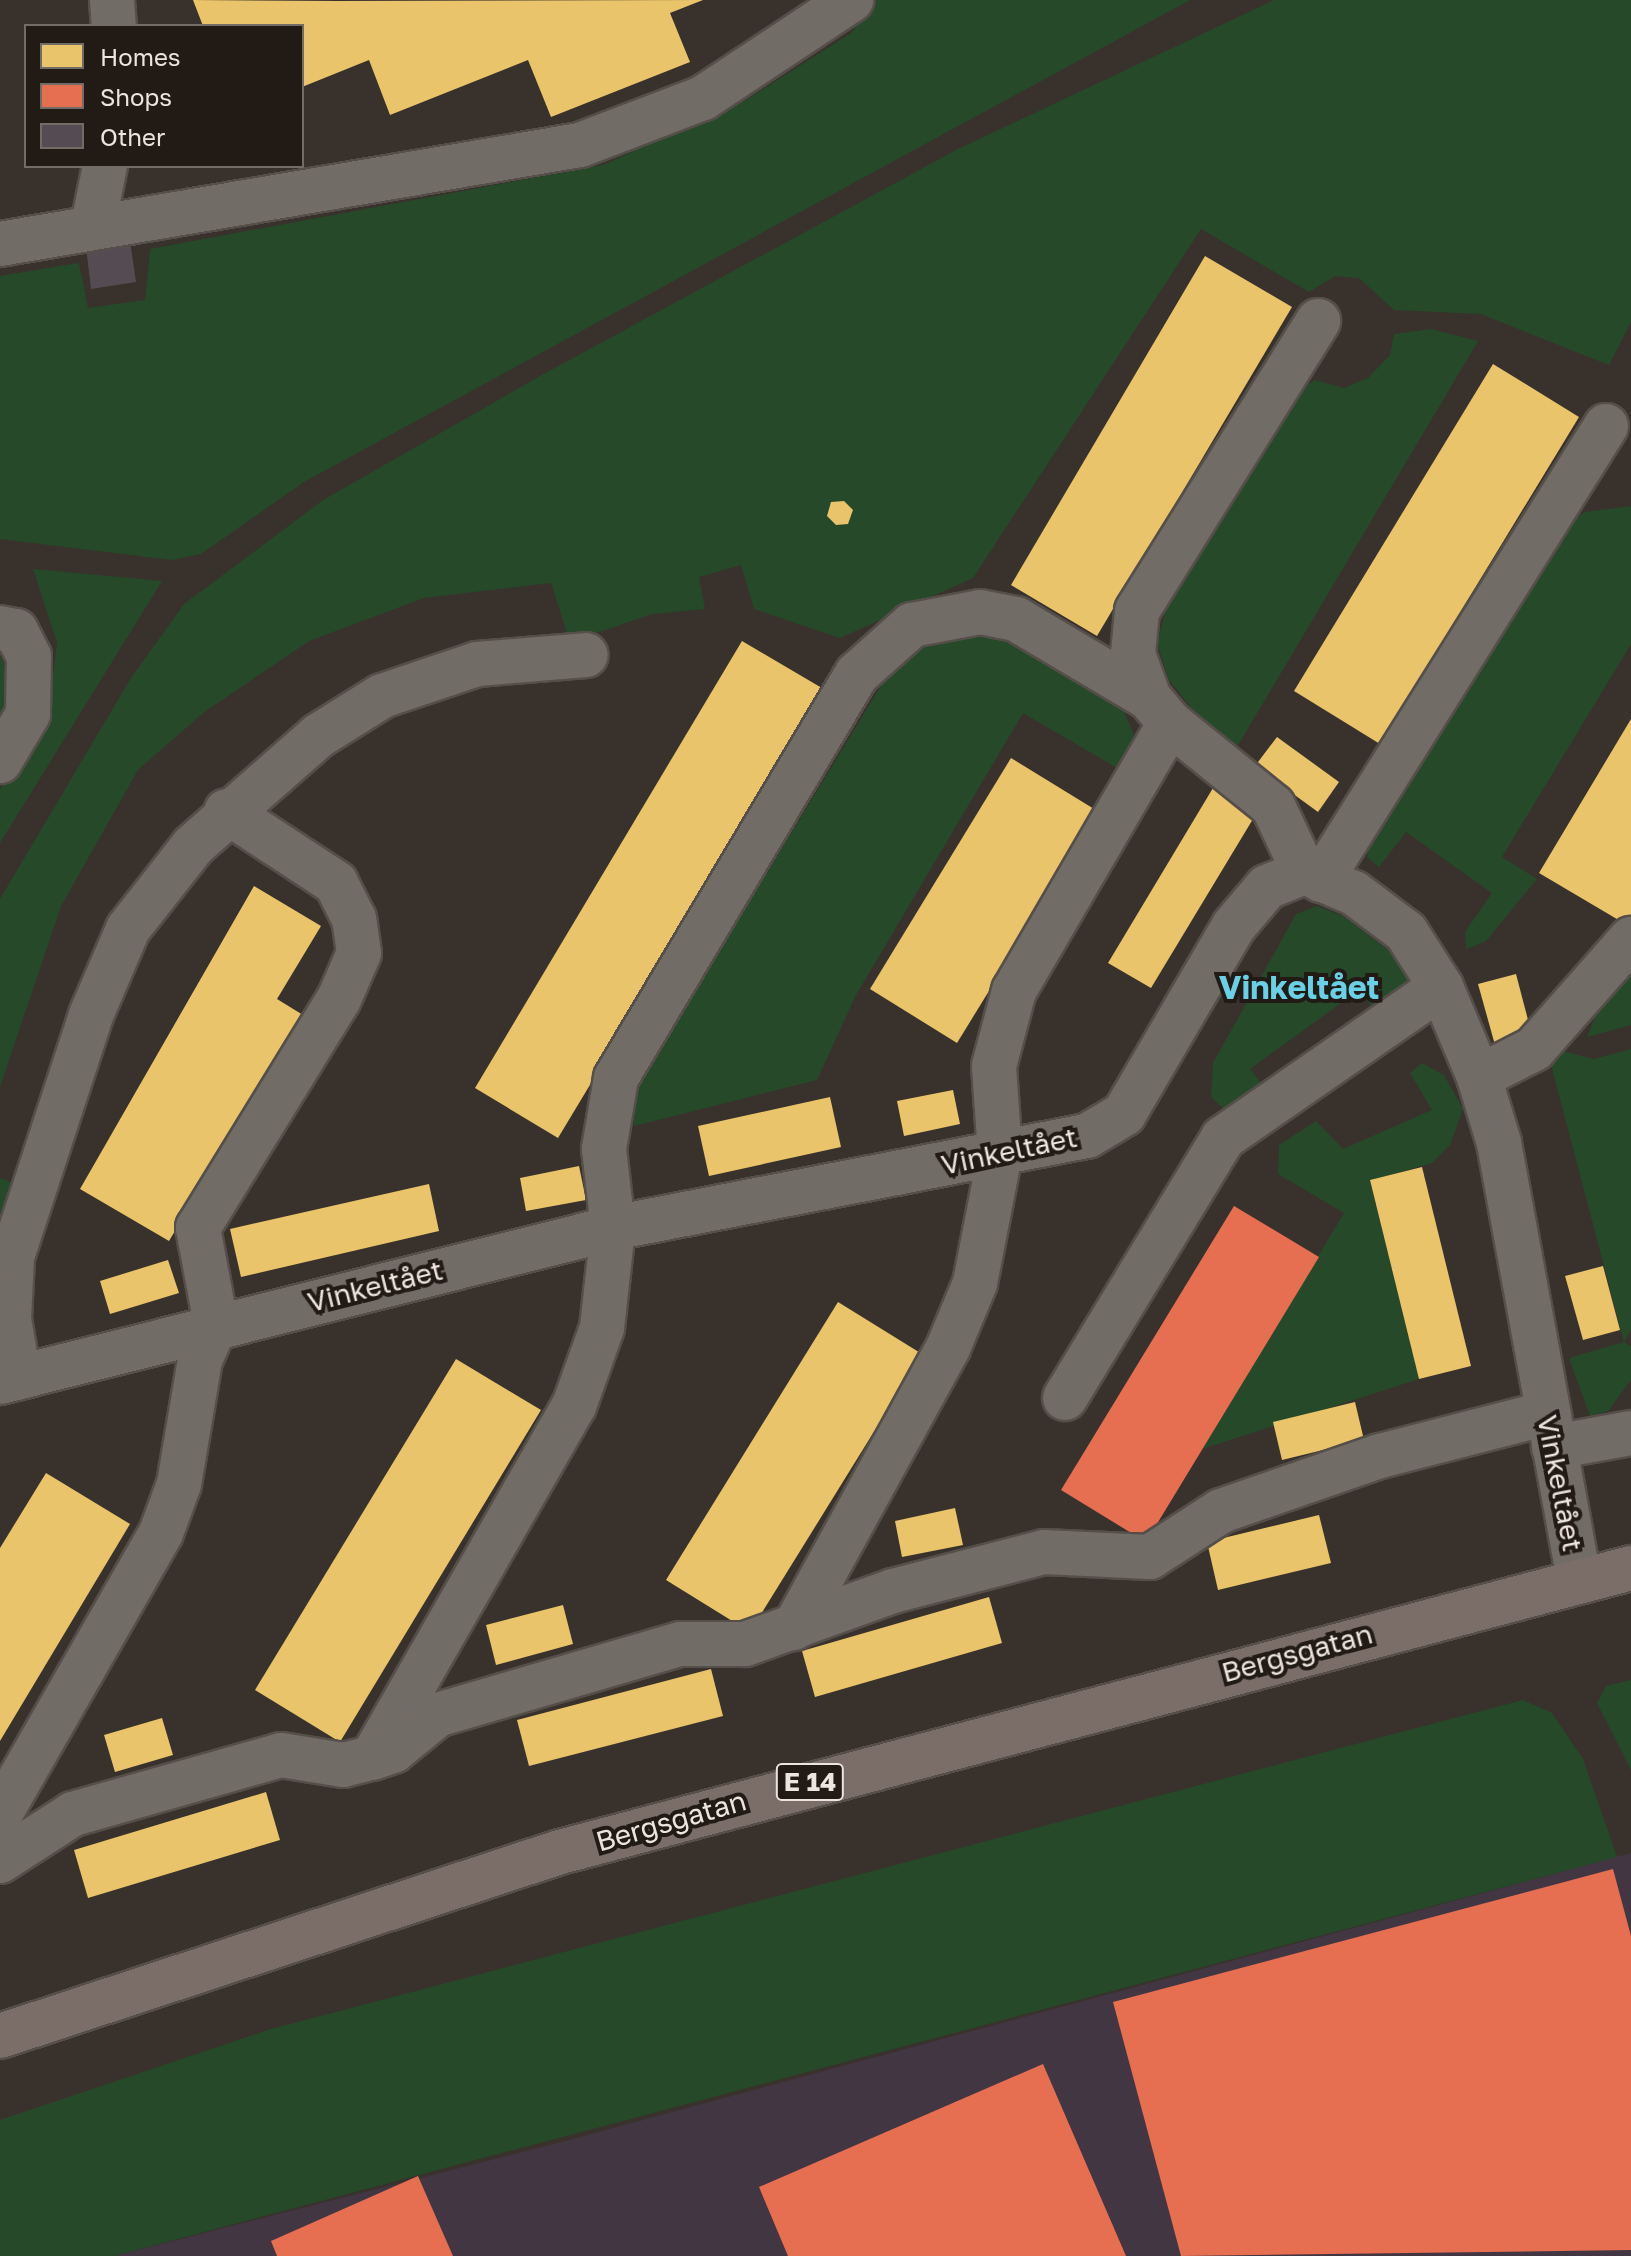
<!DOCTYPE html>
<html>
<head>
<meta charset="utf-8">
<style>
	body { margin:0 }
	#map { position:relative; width:1631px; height:2256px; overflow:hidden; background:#39322c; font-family:"Golos Text",sans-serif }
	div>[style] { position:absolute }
	.commercial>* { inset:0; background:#423642 }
	.green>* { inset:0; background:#254929 }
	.homes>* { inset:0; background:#e9c46a }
	.shops>* { inset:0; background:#e76f51 }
	.building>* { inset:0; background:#544c52 }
	.roads { filter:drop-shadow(2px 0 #554e49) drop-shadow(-2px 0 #554e49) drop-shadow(0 2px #554e49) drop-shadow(0 -2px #554e49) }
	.minor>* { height:44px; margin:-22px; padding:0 22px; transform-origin:22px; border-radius:22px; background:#726c67 }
	.highway>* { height:44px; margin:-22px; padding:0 22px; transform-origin:22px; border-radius:22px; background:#7b6e68 }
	span { translate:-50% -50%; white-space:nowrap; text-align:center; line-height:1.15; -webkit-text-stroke:8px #211a15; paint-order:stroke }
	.shield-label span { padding:2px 6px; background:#211a15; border:2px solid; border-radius:6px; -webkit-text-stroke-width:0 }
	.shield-label { font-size:26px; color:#ede4dd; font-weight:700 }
	.street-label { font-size:28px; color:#ede4dd }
	.quarter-label { font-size:32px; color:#69d0e6; font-weight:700 }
	.legend { position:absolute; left:24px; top:24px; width:280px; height:144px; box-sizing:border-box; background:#211a15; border:2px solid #736b65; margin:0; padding:10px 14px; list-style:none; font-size:24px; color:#ede4dd }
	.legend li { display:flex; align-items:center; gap:16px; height:40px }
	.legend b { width:40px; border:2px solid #736b65 }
</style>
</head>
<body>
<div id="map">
	<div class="commercial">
		<div style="clip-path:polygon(1631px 1853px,1631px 2256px,114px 2256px,558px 2143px)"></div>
	</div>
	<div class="green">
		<div style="clip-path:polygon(877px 0,1190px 0,304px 482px,201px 554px,172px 560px,0 539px,0 276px,79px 263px,88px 308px,145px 300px,150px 249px,603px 165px,746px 100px,851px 33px)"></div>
		<div style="clip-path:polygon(1274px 0,1631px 0,1631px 322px,1609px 365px,1481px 314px,1394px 310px,1359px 278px,1335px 276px,1309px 292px,1201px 229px,973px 578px,840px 638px,754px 609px,741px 565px,699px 577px,705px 609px,652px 614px,570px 642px,551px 583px,424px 598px,309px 641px,203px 713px,138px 770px,61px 906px,0 1087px,0 899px,131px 678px,184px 604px,323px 500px,540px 376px,958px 149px)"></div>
		<div style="clip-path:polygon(1431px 329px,1478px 341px,1237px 747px,1200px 719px,1169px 680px,1157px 644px,1168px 601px,1285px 399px,1315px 380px,1344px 388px,1368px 378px,1390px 355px,1394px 334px)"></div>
		<div style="clip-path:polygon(1631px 506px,1631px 644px,1502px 857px,1537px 879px,1486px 941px,1466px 949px,1465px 932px,1492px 893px,1406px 832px,1379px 867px,1367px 857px,1371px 826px,1553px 535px,1585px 512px)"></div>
		<div style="clip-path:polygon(33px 569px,162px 581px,0 843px,0 790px,50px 699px,57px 643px)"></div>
		<div style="clip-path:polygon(1006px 632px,1116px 693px,1138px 744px,1124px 772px,1023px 713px,856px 995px,817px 1080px,634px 1126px,632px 1095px,896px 661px,921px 638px)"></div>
		<div style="clip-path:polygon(0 655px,19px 697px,0 746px)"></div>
		<div style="clip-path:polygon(1317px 906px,1343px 916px,1405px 963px,1408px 982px,1378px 1015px,1359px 990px,1250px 1069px,1268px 1092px,1226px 1111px,1211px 1097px,1213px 1063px,1296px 914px)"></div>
		<div style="clip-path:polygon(1631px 959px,1631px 1025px,1587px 1037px,1598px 1009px)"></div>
		<div style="clip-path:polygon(1631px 1049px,1631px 1330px,1624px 1342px,1631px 1346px,1631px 1380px,1608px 1411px,1590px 1416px,1569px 1358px,1624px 1342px,1550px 1061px,1558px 1050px,1594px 1059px)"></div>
		<div style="clip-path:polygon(1422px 1063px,1444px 1075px,1463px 1109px,1450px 1145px,1432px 1163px,1370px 1181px,1419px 1379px,1202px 1449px,1344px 1213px,1278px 1174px,1279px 1145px,1316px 1121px,1343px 1149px,1432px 1110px,1410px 1073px)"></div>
		<div style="clip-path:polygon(0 1178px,16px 1184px,0 1264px)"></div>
		<div style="clip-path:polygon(1631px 1680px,1631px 1770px,1597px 1703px,1606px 1686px)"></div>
		<div style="clip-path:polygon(1523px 1700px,1552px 1713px,1583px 1759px,1617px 1857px,114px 2256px,0 2256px,0 2120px,271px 2029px)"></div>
	</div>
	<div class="homes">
		<div style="clip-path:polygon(193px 0,337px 1px,703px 0,670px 13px,690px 62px,551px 117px,528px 60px,390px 115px,369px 60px,302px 87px,302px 26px,203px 26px)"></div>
		<div style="clip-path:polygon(1205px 256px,1292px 307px,1097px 636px,1011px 585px)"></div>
		<div style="clip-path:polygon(1493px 364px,1579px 417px,1380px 744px,1294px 691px)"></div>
		<div style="clip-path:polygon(844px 501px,853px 510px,848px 524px,836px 525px,827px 516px,831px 502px)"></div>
		<div style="clip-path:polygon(742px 641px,827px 691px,558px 1138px,475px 1088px)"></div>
		<div style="clip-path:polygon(1631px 719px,1631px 919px,1627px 925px,1539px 873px)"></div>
		<div style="clip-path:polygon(1277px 737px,1339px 782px,1318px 812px,1255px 766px)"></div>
		<div style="clip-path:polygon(1011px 758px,1099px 812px,957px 1043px,870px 989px)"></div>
		<div style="clip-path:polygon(1213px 788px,1256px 814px,1151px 988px,1108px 963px)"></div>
		<div style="clip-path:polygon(254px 886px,321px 926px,277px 999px,303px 1015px,169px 1241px,80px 1189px)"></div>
		<div style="clip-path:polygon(1516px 974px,1532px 1035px,1495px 1045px,1478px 984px)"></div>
		<div style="clip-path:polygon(953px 1090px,960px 1124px,904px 1136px,897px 1101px)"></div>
		<div style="clip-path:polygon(830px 1097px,841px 1147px,709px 1176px,698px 1126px)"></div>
		<div style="clip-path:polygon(579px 1166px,586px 1200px,526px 1211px,520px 1178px)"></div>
		<div style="clip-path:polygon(1422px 1167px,1471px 1366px,1419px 1379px,1370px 1180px)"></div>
		<div style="clip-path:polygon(429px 1184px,439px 1231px,241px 1277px,230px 1229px)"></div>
		<div style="clip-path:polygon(168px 1260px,179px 1293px,110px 1314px,100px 1281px)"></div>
		<div style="clip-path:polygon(1603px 1266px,1620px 1330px,1583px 1340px,1565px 1276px)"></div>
		<div style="clip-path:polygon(838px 1302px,922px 1354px,750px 1632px,666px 1580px)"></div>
		<div style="clip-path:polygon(456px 1359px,541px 1410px,340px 1742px,255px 1690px)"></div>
		<div style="clip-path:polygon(1355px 1402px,1364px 1440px,1282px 1460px,1273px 1422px)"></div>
		<div style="clip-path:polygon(46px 1473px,130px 1524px,0 1741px,0 1548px)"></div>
		<div style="clip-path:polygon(955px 1508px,963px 1545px,902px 1557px,895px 1521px)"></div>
		<div style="clip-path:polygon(1319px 1515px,1331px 1563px,1218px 1590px,1207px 1542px)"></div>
		<div style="clip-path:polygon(989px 1597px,1002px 1643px,815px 1697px,802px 1651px)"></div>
		<div style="clip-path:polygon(563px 1605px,573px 1644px,496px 1665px,486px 1625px)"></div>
		<div style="clip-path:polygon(711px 1669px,723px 1716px,529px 1766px,517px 1720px)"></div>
		<div style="clip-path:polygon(162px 1718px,173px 1755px,115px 1772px,104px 1735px)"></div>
		<div style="clip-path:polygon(266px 1792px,280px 1840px,88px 1898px,74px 1850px)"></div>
	</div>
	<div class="shops">
		<div style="clip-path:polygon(1234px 1206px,1319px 1257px,1146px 1542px,1061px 1490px)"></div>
		<div style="clip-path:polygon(1613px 1869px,1631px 1936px,1631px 2250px,1181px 2256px,1113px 2002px)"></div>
		<div style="clip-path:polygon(1043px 2064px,1126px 2256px,788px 2256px,759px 2187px)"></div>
		<div style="clip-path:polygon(418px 2176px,453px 2256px,277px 2256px,271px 2241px)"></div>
	</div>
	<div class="building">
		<div style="clip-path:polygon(130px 241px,136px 282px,91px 289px,86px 247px)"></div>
	</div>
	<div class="roads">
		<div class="minor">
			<div style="left:112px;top:0;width:26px;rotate:86deg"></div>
			<div style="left:93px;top:225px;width:60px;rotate:-78.5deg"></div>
			<div style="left:0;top:244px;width:588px;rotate:-9.69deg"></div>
			<div style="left:580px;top:145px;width:132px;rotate:-20.9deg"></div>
			<div style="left:703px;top:98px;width:178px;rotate:-33.5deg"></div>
			<div style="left:0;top:628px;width:16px;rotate:11deg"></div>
			<div style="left:16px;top:631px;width:28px;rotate:63deg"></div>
			<div style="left:29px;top:656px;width:58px;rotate:91deg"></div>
			<div style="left:28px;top:714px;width:55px;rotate:120.8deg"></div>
			<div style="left:1304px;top:872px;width:73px;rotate:-115.2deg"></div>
			<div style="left:1273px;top:806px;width:132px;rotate:-141.1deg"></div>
			<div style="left:1170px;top:723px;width:33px;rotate:-130deg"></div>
			<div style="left:1149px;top:698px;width:47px;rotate:-110deg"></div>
			<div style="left:1133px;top:654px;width:43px;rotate:-84.7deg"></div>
			<div style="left:1137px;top:611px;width:342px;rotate:-58deg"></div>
			<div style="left:1321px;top:880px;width:536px;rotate:-57.88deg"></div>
			<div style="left:1479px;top:1077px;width:62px;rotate:-27deg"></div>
			<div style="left:1534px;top:1049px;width:147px;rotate:-48.6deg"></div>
			<div style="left:19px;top:1377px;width:59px;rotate:-99.8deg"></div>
			<div style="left:9px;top:1319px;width:62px;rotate:-87.2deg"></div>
			<div style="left:12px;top:1257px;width:255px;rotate:-71.9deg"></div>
			<div style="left:91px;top:1015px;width:94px;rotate:-66.7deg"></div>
			<div style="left:128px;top:929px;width:105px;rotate:-51.9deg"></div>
			<div style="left:193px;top:846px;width:167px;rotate:-41.3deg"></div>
			<div style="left:318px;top:736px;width:75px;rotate:-32deg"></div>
			<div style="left:382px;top:696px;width:100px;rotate:-18.6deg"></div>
			<div style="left:477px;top:664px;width:109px;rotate:-4.7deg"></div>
			<div style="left:0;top:1382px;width:632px;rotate:-14.1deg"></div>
			<div style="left:613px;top:1228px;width:483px;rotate:-11deg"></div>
			<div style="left:1087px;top:1136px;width:43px;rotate:-30.7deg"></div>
			<div style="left:1124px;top:1114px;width:218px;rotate:-59.7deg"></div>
			<div style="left:1234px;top:926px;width:51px;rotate:-49.8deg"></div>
			<div style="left:1267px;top:887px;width:40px;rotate:-22deg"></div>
			<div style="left:1304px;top:872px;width:54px;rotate:22.8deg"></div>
			<div style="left:1354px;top:893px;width:65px;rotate:36.9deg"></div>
			<div style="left:1406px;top:932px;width:65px;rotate:57.5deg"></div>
			<div style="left:1441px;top:987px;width:98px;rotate:67.1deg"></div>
			<div style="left:1479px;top:1077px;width:69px;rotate:73.1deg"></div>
			<div style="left:1499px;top:1143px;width:445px;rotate:79.6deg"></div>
			<div style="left:1065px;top:1398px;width:304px;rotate:-58.7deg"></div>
			<div style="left:1223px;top:1138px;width:265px;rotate:-34.7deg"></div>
			<div style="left:1554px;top:1447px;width:78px;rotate:-10.3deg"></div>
			<div style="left:794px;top:1628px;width:320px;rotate:-61.2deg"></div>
			<div style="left:948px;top:1348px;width:70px;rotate:-67.4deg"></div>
			<div style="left:975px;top:1283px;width:131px;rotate:-79deg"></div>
			<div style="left:1000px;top:1154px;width:88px;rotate:-93.9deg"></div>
			<div style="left:994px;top:1066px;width:78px;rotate:-75.1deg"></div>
			<div style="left:1014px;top:991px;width:310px;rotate:-59.8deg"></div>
			<div style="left:375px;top:1753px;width:400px;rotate:-60.2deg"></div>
			<div style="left:574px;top:1406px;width:83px;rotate:-70.3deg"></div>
			<div style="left:602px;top:1328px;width:101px;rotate:-83.7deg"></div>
			<div style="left:613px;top:1228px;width:80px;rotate:-96.5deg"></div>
			<div style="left:604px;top:1149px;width:72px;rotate:-80.4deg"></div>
			<div style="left:616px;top:1078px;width:470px;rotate:-59.2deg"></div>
			<div style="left:857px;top:674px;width:74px;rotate:-41.7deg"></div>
			<div style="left:912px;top:625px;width:69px;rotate:-10.8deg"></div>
			<div style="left:980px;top:612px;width:37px;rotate:11deg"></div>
			<div style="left:1016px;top:619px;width:155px;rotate:30.7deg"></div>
			<div style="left:0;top:1814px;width:324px;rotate:-60.2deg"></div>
			<div style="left:161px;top:1533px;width:52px;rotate:-69.8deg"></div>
			<div style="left:179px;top:1484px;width:126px;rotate:-80.4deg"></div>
			<div style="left:200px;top:1360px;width:39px;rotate:-66deg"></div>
			<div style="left:216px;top:1324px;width:98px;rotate:-100.6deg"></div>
			<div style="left:198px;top:1228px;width:269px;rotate:-58.4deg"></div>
			<div style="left:339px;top:999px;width:50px;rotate:-66.5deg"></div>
			<div style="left:359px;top:953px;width:34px;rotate:-98deg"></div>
			<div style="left:354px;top:919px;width:40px;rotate:-116.6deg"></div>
			<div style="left:336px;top:883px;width:131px;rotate:-146.8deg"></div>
			<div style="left:0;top:1861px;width:87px;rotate:-32.8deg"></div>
			<div style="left:73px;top:1814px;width:216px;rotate:-15.8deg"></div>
			<div style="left:281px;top:1755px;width:63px;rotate:9.2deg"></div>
			<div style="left:343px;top:1765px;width:30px;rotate:-14deg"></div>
			<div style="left:372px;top:1758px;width:22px;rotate:-18deg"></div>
			<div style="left:393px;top:1751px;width:57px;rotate:-39.3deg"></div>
			<div style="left:437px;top:1715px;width:253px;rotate:-16.3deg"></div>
			<div style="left:680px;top:1644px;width:65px"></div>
			<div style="left:745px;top:1644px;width:157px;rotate:-19.7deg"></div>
			<div style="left:893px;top:1591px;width:156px;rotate:-14.5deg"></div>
			<div style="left:1044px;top:1552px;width:106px;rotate:2.7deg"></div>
			<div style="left:1150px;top:1557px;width:85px;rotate:-32.9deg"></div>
			<div style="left:1221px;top:1511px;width:168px;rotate:-19.1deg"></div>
			<div style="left:1380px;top:1456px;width:172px;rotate:-14.4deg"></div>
		</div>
		<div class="highway">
			<div style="left:0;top:2036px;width:589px;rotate:-18.19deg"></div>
			<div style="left:560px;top:1852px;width:1108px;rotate:-14.85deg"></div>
		</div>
	</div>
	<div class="shield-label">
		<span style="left:810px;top:1782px">E 14</span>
	</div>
	<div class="street-label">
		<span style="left:1009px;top:1151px;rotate:-12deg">Vinkeltået</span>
		<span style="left:375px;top:1286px;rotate:-14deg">Vinkeltået</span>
		<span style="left:1560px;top:1483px;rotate:79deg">Vinkeltået</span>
		<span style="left:1297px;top:1653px;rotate:-15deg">Bergsgatan</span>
		<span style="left:671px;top:1821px;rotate:-16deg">Bergsgatan</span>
	</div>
	<div class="quarter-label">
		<span style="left:1299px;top:987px">Vinkeltået</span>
	</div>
	<ul class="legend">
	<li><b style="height:22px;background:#e9c46a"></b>Homes</li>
	<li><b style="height:22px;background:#e76f51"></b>Shops</li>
	<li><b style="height:22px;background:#544c52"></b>Other</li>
	</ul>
</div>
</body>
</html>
